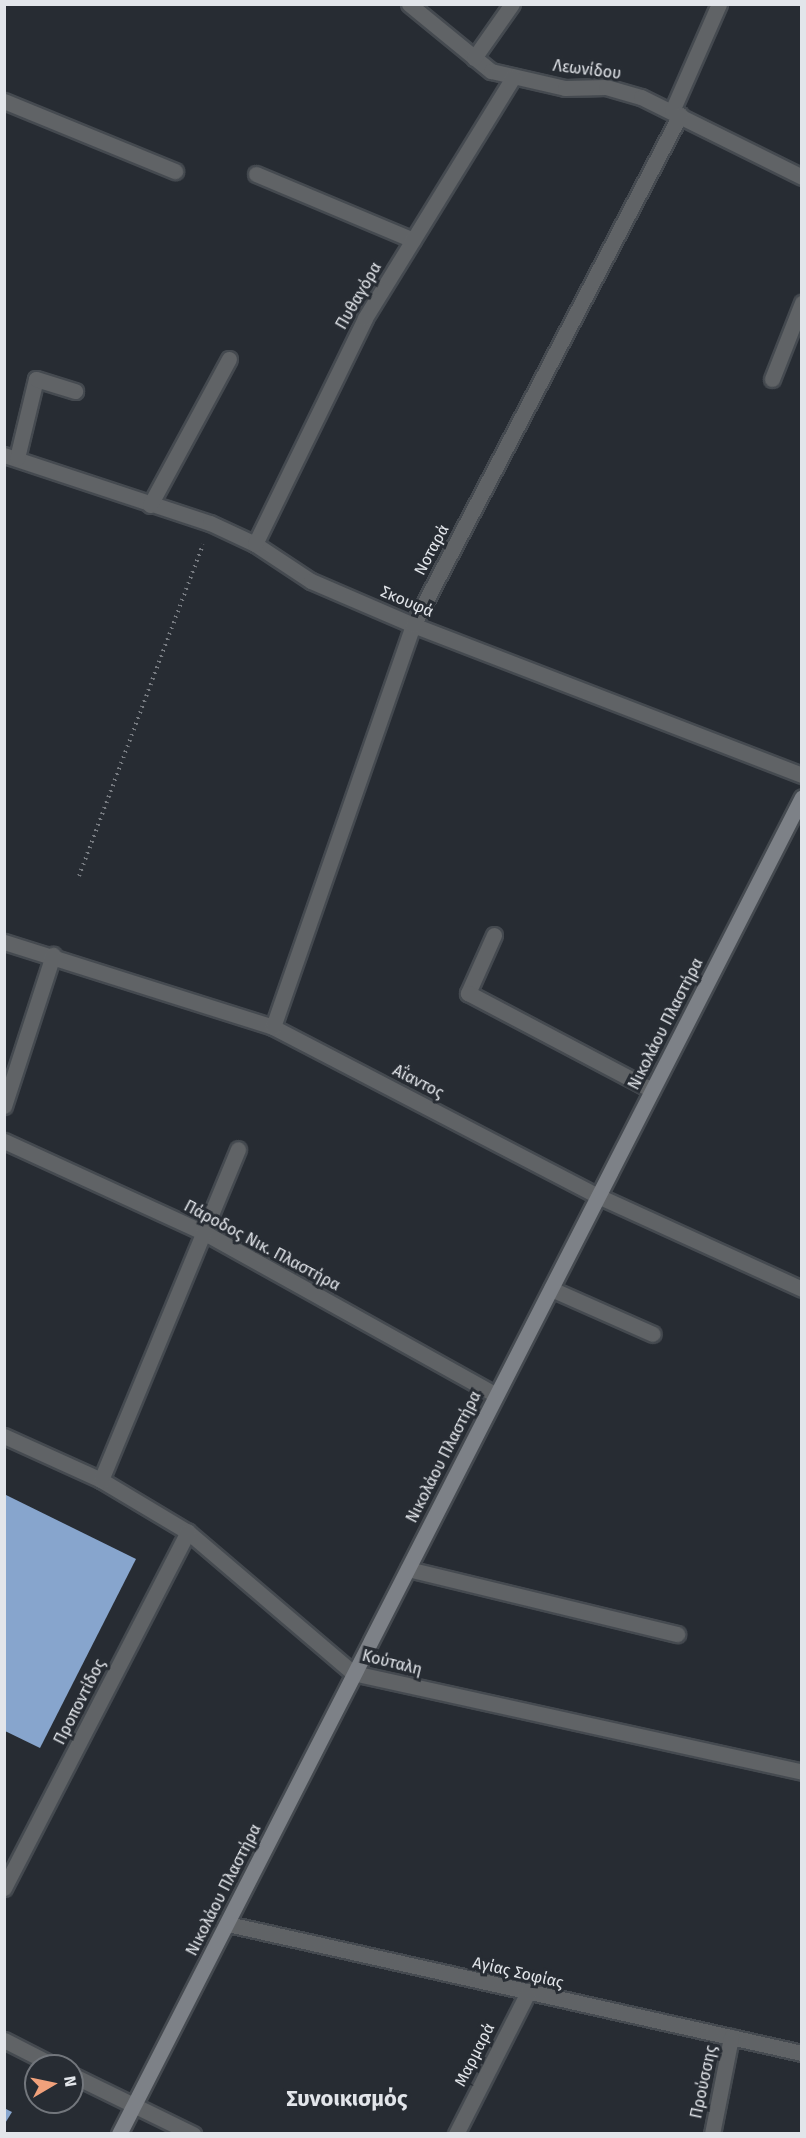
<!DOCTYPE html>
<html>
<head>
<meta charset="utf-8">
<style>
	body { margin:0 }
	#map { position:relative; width:806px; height:2138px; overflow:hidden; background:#272c33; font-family:"Fira Sans",sans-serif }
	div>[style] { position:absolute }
	.building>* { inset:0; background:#87a5cd }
	.path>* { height:4px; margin-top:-2px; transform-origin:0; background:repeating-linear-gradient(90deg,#777b81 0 1.5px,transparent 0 6px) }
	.roads { filter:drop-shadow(2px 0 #454a50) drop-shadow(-2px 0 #454a50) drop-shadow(0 2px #454a50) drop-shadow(0 -2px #454a50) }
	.service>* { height:15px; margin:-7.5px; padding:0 7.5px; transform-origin:7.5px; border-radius:7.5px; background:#606366 }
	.minor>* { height:15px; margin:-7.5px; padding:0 7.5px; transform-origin:7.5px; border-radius:7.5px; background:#606366 }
	.secondary>* { height:15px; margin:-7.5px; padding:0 7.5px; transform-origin:7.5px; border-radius:7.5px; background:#7d8187 }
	span { translate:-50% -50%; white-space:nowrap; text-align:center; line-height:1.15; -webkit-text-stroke:6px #272c33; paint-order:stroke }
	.street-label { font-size:16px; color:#e2e5ea }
	.district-label { font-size:22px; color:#e2e5ea; font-weight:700 }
	.frame { position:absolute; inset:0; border:6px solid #e2e5ea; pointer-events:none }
	.north { position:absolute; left:24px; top:2054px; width:60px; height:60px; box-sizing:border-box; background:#272c33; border:2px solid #72767c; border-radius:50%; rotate:81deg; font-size:16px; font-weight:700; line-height:24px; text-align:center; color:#e2e5ea }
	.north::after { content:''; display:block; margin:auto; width:21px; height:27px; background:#f1a17b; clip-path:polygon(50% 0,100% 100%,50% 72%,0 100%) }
</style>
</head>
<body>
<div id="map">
	<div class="building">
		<div style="clip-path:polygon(4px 1494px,136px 1559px,40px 1748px,5px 1731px)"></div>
		<div style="clip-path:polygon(4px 2108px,12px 2112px,4px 2125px)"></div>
	</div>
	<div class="path">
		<div style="left:79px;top:876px;width:354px;rotate:-69.5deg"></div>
	</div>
	<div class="roads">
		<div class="service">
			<div style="left:772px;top:379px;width:82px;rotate:-68.5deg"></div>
			<div style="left:494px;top:935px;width:64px;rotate:114.1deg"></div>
			<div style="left:468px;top:993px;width:208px;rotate:27.8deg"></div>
			<div style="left:551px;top:1289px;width:111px;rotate:23.8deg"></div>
		</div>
		<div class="minor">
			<div style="left:409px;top:4px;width:106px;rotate:39.3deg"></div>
			<div style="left:491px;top:71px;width:76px;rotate:12.9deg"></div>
			<div style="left:565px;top:88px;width:41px;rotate:-1.4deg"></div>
			<div style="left:606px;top:87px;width:36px;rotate:16deg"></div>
			<div style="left:641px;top:97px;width:180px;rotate:26.4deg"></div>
			<div style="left:474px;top:58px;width:66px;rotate:-54.9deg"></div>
			<div style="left:4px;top:101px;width:185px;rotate:22.3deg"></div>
			<div style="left:672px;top:111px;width:117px;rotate:-66.3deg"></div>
			<div style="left:256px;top:174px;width:170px;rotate:22.8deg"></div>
			<div style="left:4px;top:455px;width:217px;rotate:18.3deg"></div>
			<div style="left:210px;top:523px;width:50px;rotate:25deg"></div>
			<div style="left:255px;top:544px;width:67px;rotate:33.5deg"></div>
			<div style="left:311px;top:581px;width:111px;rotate:23.3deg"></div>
			<div style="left:413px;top:625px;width:417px;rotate:21.1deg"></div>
			<div style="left:17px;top:458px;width:81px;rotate:-76.5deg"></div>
			<div style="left:36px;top:379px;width:41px;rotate:17.1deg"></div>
			<div style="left:150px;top:505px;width:166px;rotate:-61.6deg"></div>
			<div style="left:255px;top:544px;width:251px;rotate:-64deg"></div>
			<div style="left:365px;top:318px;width:283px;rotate:-58.4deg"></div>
			<div style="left:4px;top:942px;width:282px;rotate:17.5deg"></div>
			<div style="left:273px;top:1027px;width:366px;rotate:27.5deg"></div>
			<div style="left:598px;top:1196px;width:224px;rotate:24.5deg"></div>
			<div style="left:273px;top:1027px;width:426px;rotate:-70.8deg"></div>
			<div style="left:413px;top:625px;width:576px;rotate:-62.37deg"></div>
			<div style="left:4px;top:1106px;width:159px;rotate:-72deg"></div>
			<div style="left:4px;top:1141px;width:221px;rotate:24.6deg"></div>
			<div style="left:205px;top:1233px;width:333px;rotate:29.1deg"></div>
			<div style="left:4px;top:1436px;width:107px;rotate:24.4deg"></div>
			<div style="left:101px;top:1480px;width:101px;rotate:30.9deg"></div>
			<div style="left:188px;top:1532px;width:217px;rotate:40.5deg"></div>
			<div style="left:353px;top:1673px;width:460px;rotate:12.4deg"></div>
			<div style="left:101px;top:1480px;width:358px;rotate:-67.5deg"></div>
			<div style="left:408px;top:1569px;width:277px;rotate:13.6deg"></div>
			<div style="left:4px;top:1888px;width:401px;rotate:-62.7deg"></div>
			<div style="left:228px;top:1924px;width:588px;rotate:12.67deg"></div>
			<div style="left:4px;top:2040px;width:57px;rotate:27deg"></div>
			<div style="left:72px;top:2075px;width:135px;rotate:26deg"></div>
			<div style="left:456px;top:2134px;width:157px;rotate:-63.1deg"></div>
			<div style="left:712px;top:2134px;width:99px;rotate:-78.9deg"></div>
		</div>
		<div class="secondary">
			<div style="left:119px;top:2134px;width:1501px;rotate:-62.94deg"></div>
		</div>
	</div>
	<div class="street-label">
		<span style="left:587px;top:70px;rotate:7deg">Λεωνίδου</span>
		<span style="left:359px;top:296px;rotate:-60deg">Πυθαγόρα</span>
		<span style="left:432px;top:550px;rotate:-62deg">Νοταρά</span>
		<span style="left:407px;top:602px;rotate:23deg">Σκουφά</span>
		<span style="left:666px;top:1024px;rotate:-63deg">Νικολάου Πλαστήρα</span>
		<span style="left:418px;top:1082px;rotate:27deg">Αΐαντος</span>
		<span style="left:262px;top:1246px;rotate:28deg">Πάροδος Νικ. Πλαστήρα</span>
		<span style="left:444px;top:1457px;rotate:-63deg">Νικολάου Πλαστήρα</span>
		<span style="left:392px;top:1663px;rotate:14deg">Κούταλη</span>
		<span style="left:80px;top:1702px;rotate:-63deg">Προποντίδος</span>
		<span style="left:224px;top:1890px;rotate:-63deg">Νικολάου Πλαστήρα</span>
		<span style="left:518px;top:1973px;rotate:13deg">Αγίας Σοφίας</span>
		<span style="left:475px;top:2055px;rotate:-63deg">Μαρμαρά</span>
		<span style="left:704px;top:2082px;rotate:-78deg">Προύσσης</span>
	</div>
	<div class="district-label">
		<span style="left:347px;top:2099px">Συνοικισμός</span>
	</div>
	<div class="frame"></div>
	<div class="north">N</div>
</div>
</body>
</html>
